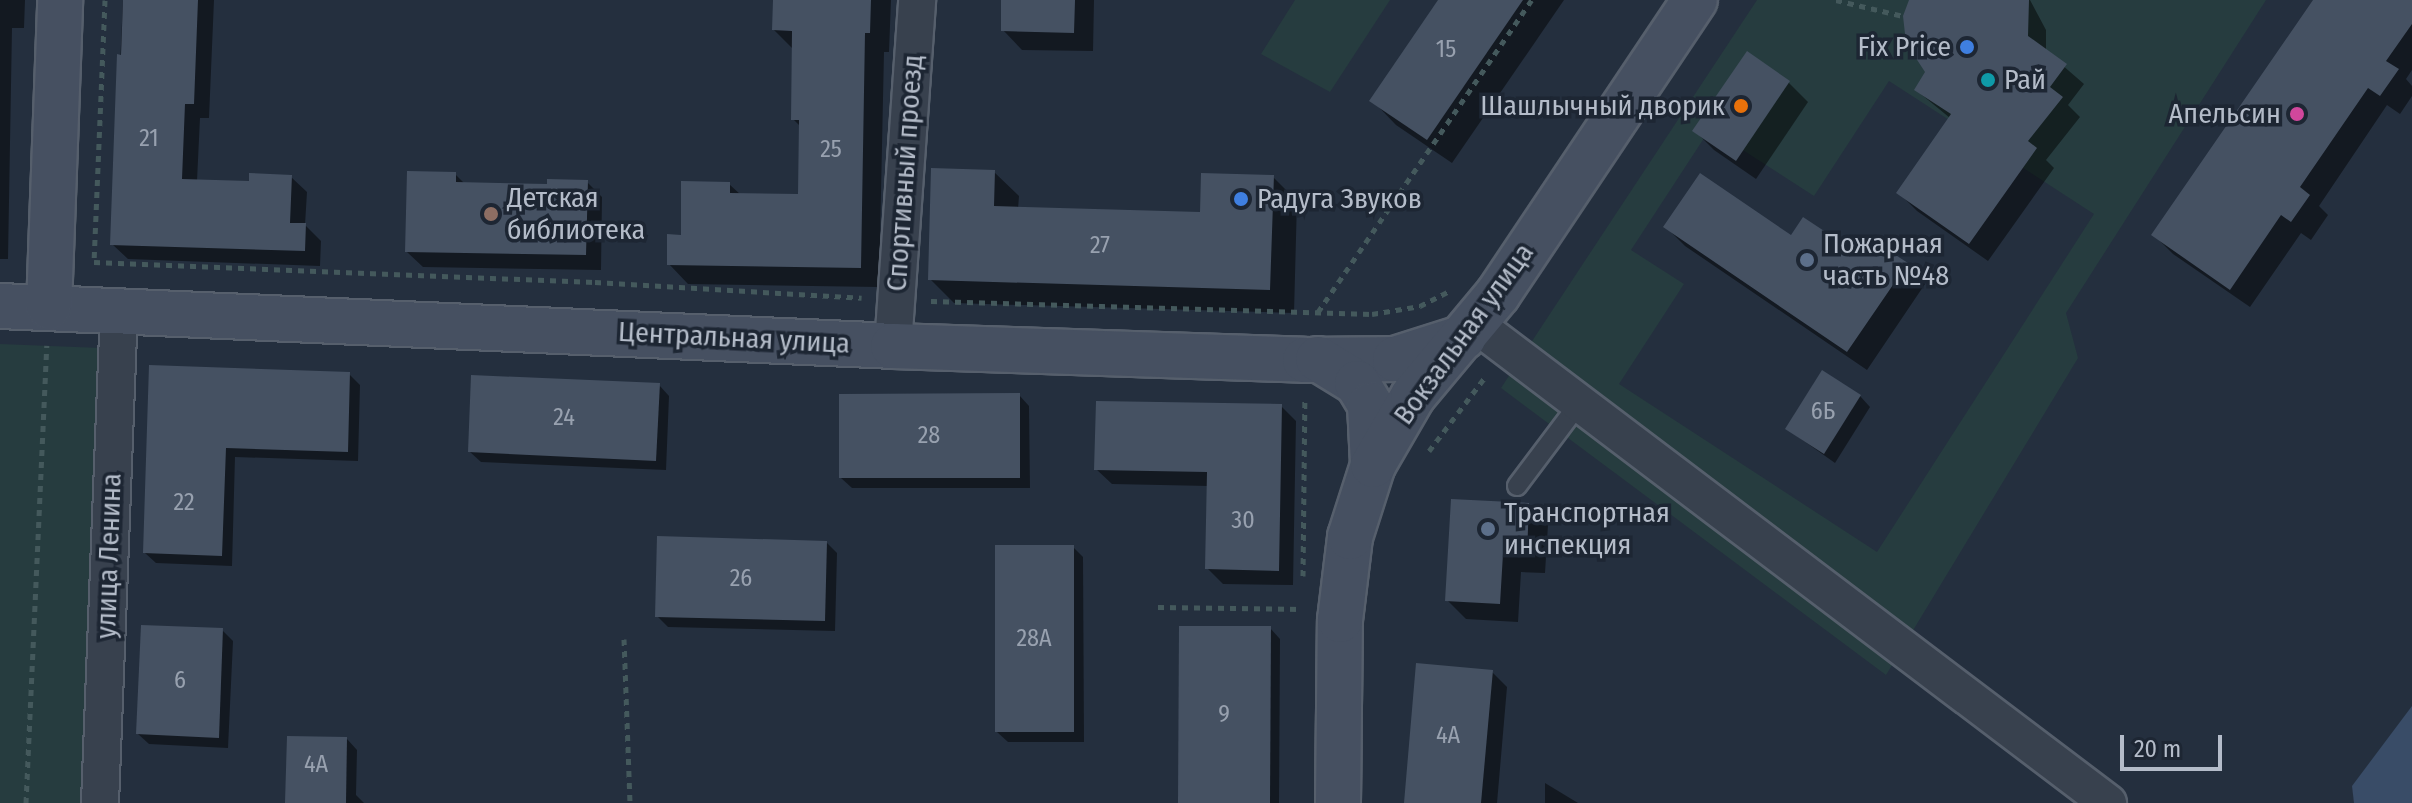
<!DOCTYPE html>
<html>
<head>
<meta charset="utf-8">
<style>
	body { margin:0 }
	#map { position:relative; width:2412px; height:803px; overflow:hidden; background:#242f3e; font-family:"Fira Sans Condensed",sans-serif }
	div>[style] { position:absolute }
	.green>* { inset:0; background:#263c3f }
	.water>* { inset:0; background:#394c67 }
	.shadow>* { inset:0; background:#0007 }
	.building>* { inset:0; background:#455162 }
	.path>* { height:5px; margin-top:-2.5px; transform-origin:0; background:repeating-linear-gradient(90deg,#44595c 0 6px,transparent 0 12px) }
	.roads { filter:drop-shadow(2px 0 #565f6c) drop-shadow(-2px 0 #565f6c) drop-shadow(0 2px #565f6c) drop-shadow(0 -2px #565f6c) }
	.lane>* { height:18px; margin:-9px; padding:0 9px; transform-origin:9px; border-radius:9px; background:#38414e }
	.street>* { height:36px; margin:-18px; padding:0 18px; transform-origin:18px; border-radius:18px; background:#38414e }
	.secondary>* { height:44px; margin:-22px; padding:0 22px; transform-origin:22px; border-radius:22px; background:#465061 }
	.dots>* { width:22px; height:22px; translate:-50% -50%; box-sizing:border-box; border:4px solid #1d2633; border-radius:50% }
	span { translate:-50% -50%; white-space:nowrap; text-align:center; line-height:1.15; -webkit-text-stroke:7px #1d2633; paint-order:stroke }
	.number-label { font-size:24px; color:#98a1af }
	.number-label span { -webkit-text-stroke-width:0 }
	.poi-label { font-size:28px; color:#b4bcc9 }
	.right { translate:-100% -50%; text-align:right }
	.left { translate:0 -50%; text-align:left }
	.street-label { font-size:28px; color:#b4bcc9 }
	.scale { position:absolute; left:2120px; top:735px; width:102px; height:36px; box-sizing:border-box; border:4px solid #b4bcc9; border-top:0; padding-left:10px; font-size:24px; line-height:28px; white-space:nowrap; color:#b4bcc9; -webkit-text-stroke:6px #1d2633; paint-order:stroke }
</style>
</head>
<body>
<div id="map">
	<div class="green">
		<div style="clip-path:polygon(1295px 0,1390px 0,1330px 92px,1261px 54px)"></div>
		<div style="clip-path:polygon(evenodd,1757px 0,2266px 0,2066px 313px,2078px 358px,1886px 675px,1501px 388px,1757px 0,1889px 81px,2094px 214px,1877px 552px,1619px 384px,1684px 284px,1631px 250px,1710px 129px,1814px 196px,1889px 81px)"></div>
		<div style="clip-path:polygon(0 344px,101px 348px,83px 803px,0 803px)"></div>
	</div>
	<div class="water">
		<div style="clip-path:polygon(2412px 706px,2412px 803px,2354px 803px,2352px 786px)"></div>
	</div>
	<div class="shadow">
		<div style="clip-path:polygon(0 0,25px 0,24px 28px,12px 28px,8px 259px,0 259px)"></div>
		<div style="clip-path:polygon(123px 0,214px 0,209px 118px,200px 118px,197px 181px,251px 183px,291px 177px,307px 192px,305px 225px,321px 241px,320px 266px,128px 259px,112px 244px)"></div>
		<div style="clip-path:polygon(775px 0,891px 0,889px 52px,884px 52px,879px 287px,688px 284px,669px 264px,683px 237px,729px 184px,741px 195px,800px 196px,801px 127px,793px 119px,793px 49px,774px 30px)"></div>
		<div style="clip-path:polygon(1003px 0,1094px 0,1093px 51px,1022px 50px,1003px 30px)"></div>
		<div style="clip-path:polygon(1441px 0,1564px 0,1452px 163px,1396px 125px,1372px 100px)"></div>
		<div style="clip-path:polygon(1911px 0,2030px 0,2046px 30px,2046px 51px,2084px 84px,2068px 105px,2080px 117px,2046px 160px,2054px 168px,1988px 261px,1917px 211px,1899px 193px,1950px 118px,1916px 90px,1927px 72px)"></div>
		<div style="clip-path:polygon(2316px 0,2412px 0,2412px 70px,2406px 79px,2412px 86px,2412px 96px,2400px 114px,2387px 105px,2319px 206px,2328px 215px,2311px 240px,2301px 233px,2250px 307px,2173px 254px,2154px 235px)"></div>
		<div style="clip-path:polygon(1747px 54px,1789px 83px,1808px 102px,1756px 179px,1714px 150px,1695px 131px)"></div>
		<div style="clip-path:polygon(994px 172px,1019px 196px,1018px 209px,1201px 214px,1273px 177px,1297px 201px,1294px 313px,954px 303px,930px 279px)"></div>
		<div style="clip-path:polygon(455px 174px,465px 184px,548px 186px,587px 182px,602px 197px,601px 270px,423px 267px,407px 252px)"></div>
		<div style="clip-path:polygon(1666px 227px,1791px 238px,1862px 259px,1906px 265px,1925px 284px,1867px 370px,1685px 246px)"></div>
		<div style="clip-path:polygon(151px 367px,349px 374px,360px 385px,358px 461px,235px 457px,232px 566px,156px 563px,145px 553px)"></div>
		<div style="clip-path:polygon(659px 385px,669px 396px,666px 470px,481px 462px,470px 452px)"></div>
		<div style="clip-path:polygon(1019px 395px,1029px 406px,1030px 488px,852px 488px,841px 478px)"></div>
		<div style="clip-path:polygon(1860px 396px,1870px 407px,1835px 463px,1787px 429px)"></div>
		<div style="clip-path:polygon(1281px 406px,1296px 421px,1293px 585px,1223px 584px,1207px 568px,1209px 486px,1112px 484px,1096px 469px)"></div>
		<div style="clip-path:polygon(1528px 505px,1548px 525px,1545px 573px,1521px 572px,1518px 622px,1466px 619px,1447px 600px)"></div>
		<div style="clip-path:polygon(827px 543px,837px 553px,835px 631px,668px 627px,657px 616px)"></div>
		<div style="clip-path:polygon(1073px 547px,1083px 557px,1084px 742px,1008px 742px,997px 732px)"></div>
		<div style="clip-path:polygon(1270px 628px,1280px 639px,1279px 803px,1180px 803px)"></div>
		<div style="clip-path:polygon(222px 630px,233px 641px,228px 748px,149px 744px,138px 734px)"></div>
		<div style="clip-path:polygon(1492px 672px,1507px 687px,1497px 803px,1406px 803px)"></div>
		<div style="clip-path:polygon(347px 739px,357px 750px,356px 795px,364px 803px,287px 803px)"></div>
		<div style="clip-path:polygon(1545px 783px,1578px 803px,1545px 803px)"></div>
	</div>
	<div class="building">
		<div style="clip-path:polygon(123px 0,198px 0,194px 104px,185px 104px,182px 179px,249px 181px,249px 173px,292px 175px,290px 223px,306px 223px,305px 251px,110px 245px,117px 54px,121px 55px)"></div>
		<div style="clip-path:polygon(773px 0,871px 0,870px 33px,865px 33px,861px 268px,667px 265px,667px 234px,681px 235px,681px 181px,730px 182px,730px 193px,798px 194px,799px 120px,791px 120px,792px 31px,772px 30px)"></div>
		<div style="clip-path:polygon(1001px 0,1075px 0,1074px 33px,1001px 31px)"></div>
		<div style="clip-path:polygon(1438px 0,1523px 0,1427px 140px,1369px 101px)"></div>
		<div style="clip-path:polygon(1909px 0,2029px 0,2028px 36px,2067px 64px,2050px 87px,2063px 97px,2028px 141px,2037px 148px,1969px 244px,1896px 193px,1951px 114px,1914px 90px,1925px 72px,1906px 43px,1903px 16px)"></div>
		<div style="clip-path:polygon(2313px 0,2412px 0,2412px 24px,2386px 61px,2399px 69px,2380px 96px,2368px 88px,2300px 187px,2310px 195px,2291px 222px,2281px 215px,2230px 290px,2151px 235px)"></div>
		<div style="clip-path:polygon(1747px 51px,1790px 81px,1736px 161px,1692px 131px)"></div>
		<div style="clip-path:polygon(931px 168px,995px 170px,994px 206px,1200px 212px,1201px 173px,1274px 175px,1270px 290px,928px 280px)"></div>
		<div style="clip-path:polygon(407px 171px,456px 172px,456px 182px,547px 184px,547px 179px,588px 180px,586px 255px,405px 252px)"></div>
		<div style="clip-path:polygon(1700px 173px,1791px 235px,1803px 217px,1862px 256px,1872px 240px,1908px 263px,1847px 352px,1663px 227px)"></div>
		<div style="clip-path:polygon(149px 365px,350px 372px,348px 452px,226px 448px,222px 556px,143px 553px)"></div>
		<div style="clip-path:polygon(1822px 370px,1861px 395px,1824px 454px,1785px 429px)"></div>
		<div style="clip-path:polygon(471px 375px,660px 383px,656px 461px,468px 452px)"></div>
		<div style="clip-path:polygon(1020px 393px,1020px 478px,839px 478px,839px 394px)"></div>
		<div style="clip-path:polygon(1096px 401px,1282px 404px,1279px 571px,1205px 569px,1207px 472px,1094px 470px)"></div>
		<div style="clip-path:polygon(1451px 499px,1529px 503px,1527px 555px,1503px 554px,1500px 604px,1445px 601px)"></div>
		<div style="clip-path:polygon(657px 536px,827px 541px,825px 621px,655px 617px)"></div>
		<div style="clip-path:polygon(995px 545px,1074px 545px,1074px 732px,995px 732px)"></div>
		<div style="clip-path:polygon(141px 625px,223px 628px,219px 738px,136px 734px)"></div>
		<div style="clip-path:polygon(1179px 626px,1271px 626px,1270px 803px,1178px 803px)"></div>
		<div style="clip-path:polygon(1416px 663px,1493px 670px,1481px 803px,1404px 803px)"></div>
		<div style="clip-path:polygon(287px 736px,347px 737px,346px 803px,285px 803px)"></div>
	</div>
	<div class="path">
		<div style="left:105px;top:0;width:262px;rotate:92.4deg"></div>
		<div style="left:94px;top:262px;width:501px;rotate:2.29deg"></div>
		<div style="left:595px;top:282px;width:267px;rotate:3.4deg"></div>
		<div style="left:1836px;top:0;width:69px;rotate:13.4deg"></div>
		<div style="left:931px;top:301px;width:441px;rotate:1.7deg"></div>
		<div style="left:1372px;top:314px;width:49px;rotate:-9.5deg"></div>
		<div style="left:1420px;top:306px;width:33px;rotate:-27deg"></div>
		<div style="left:1318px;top:312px;width:378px;rotate:-55.6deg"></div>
		<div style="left:1429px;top:451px;width:94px;rotate:-52.8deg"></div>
		<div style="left:1303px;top:576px;width:178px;rotate:-89.4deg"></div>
		<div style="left:1158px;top:607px;width:144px;rotate:0.8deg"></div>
		<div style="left:624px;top:639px;width:164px;rotate:87.9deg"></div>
		<div style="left:26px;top:803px;width:458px;rotate:-87.4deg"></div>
	</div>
	<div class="roads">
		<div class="lane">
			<div style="left:1517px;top:486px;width:105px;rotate:-53.1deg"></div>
		</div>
		<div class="street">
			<div style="left:1475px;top:324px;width:794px;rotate:37.12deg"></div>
			<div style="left:893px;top:346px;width:347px;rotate:-86deg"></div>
			<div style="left:100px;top:803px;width:494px;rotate:-87.8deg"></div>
		</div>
		<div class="secondary">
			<div style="left:0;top:306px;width:894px;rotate:2.56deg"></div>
			<div style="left:893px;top:346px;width:412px;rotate:1.9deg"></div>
			<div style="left:1305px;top:360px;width:90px;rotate:-0.6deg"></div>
			<div style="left:1395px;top:359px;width:72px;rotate:-17.7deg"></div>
			<div style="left:49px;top:307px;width:307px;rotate:-87.9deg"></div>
			<div style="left:1318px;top:359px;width:46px;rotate:31.6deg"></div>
			<div style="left:1357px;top:383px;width:26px;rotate:59deg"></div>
			<div style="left:1370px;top:405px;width:60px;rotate:87.1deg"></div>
			<div style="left:1338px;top:803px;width:183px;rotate:-89.4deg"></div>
			<div style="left:1340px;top:620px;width:84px;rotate:-83.1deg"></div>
			<div style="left:1350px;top:537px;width:76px;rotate:-72.3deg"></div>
			<div style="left:1373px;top:465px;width:80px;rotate:-59.9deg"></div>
			<div style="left:1413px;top:396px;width:133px;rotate:-50.2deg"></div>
			<div style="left:1498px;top:294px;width:354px;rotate:-56.2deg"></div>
		</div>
	</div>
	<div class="dots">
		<div style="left:1967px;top:47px;background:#3f7fe0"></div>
		<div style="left:1988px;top:80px;background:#0f9aa8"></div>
		<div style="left:1741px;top:106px;background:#e8710a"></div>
		<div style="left:2297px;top:114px;background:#d1479c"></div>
		<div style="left:1241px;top:199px;background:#3f7fe0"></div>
		<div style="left:491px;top:214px;background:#8d6e63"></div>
		<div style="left:1807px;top:260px;background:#5c6f8a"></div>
		<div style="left:1488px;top:529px;background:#5c6f8a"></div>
	</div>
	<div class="number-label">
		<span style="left:1446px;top:50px">15</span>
		<span style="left:149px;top:139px">21</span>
		<span style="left:831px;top:150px">25</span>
		<span style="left:1100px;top:246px">27</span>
		<span style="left:1823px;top:412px">6Б</span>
		<span style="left:564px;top:418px">24</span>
		<span style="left:929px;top:436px">28</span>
		<span style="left:184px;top:503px">22</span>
		<span style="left:1243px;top:521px">30</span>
		<span style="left:741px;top:579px">26</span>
		<span style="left:1034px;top:639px">28А</span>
		<span style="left:180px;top:681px">6</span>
		<span style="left:1224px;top:715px">9</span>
		<span style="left:1448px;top:736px">4А</span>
		<span style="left:316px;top:765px">4А</span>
	</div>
	<div class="poi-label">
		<span class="right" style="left:1951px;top:47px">Fix Price</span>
		<span class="left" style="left:2004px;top:80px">Рай</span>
		<span class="right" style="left:1725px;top:106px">Шашлычный дворик</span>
		<span class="right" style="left:2281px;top:114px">Апельсин</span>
		<span class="left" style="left:507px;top:214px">Детская<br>библиотека</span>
		<span class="left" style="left:1257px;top:199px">Радуга Звуков</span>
		<span class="left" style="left:1823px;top:260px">Пожарная<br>часть №48</span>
		<span class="left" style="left:1504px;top:529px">Транспортная<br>инспекция</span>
	</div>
	<div class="street-label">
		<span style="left:905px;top:173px;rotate:-86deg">Спортивный проезд</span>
		<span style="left:1464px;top:334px;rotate:-54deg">Вокзальная улица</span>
		<span style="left:734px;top:338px;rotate:3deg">Центральная улица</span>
		<span style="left:109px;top:556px;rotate:-88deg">улица Ленина</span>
	</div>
	<div class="scale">20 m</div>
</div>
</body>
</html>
